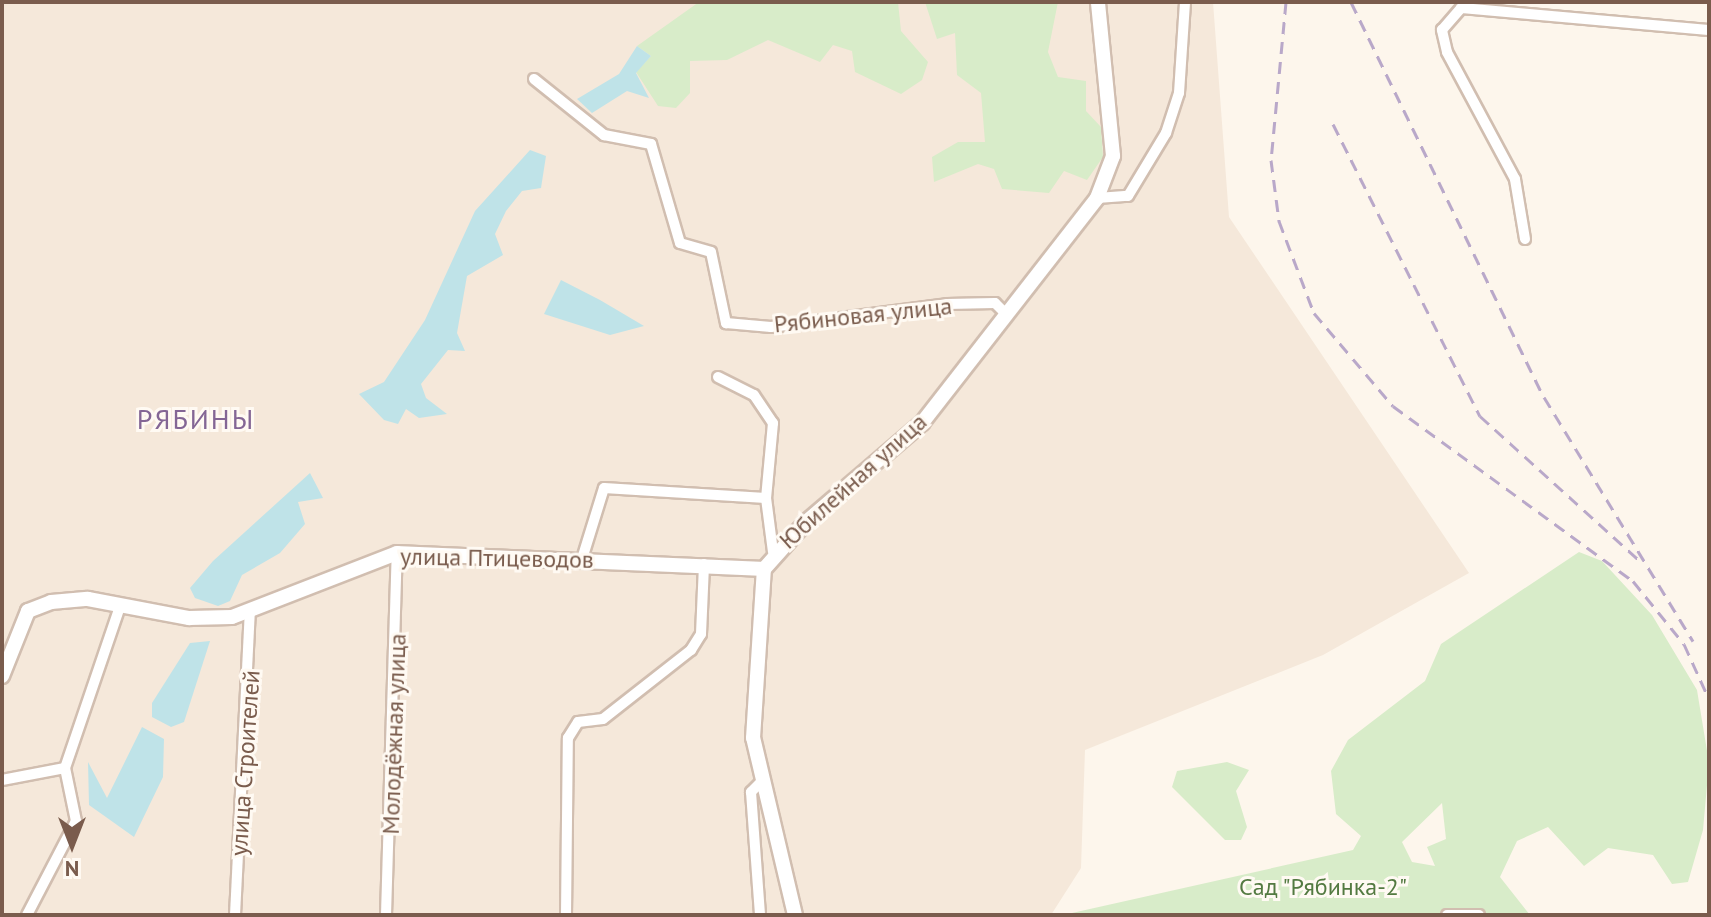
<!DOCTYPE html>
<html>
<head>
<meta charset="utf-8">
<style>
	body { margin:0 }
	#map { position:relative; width:1711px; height:917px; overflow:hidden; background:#fdf6ec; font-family:"PT Sans",sans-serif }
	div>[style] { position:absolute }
	.residential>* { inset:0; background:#f5e8da }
	.green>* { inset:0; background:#d8ecc9 }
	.water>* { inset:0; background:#bfe3e8 }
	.roads { filter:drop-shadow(2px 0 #d1beb0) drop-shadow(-2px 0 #d1beb0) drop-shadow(0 2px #d1beb0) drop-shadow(0 -2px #d1beb0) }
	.street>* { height:10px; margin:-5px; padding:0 5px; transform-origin:5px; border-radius:5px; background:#fff }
	.secondary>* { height:14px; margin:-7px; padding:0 7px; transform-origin:7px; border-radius:7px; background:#fff }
	.rail>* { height:3px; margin-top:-1.5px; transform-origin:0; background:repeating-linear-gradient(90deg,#b9a8c9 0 12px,transparent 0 20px) }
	span { translate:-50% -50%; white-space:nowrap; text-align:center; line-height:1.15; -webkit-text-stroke:6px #fffaf3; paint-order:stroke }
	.street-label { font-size:24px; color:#7a5c4d }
	.park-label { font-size:24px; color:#537a41 }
	.quarter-label { font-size:28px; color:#846695; letter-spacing:2px }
	.frame { position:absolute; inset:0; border:4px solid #7a5c4d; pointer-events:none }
	.north { position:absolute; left:32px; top:805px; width:80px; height:80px; -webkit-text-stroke:6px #fffaf3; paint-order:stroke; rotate:180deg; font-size:22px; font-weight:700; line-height:32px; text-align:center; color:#7a5c4d }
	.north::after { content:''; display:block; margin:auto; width:28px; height:36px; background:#7a5c4d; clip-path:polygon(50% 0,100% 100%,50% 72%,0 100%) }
</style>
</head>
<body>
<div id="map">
	<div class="residential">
		<div style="clip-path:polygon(2px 2px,1213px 2px,1229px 217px,1469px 573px,1323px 655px,1085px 750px,1081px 868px,1051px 915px,2px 915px)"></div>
	</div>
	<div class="green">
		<div style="clip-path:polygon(699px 2px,898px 2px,901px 31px,928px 62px,922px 80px,901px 94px,855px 72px,852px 51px,833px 45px,820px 62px,768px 40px,727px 60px,690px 61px,690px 93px,676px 108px,658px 106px,636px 72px,651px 56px,637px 46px)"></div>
		<div style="clip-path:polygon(925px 2px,1058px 2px,1048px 52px,1058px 77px,1086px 81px,1086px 111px,1101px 127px,1103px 157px,1087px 180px,1064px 171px,1049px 193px,1002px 189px,994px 169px,978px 164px,934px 182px,932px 157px,958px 142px,985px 142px,981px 93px,957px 75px,955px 33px,937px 39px)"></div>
		<div style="clip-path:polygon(evenodd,1579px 552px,1602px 561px,1652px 615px,1697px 690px,1709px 763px,1703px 830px,1688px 882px,1672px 884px,1653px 855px,1608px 848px,1584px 866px,1548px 827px,1517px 841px,1500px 877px,1530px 915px,1063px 915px,1353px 850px,1361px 836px,1336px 814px,1331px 771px,1348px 740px,1425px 681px,1441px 644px,1579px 552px,1442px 803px,1446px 839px,1427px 847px,1435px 866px,1412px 862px,1402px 842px,1442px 803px)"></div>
		<div style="clip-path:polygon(1227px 762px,1249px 770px,1236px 791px,1247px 827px,1241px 840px,1225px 840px,1172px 787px,1177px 771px)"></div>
	</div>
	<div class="water">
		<div style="clip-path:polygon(637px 46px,651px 56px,636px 73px,649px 98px,627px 91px,592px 113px,577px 99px,619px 74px)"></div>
		<div style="clip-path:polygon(530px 150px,546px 156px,541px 188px,522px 191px,506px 211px,495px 234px,503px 255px,467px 276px,457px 333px,465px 351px,448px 350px,421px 384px,426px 398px,447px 414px,419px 418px,406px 409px,398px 424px,384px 420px,359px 394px,384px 382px,425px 320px,475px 211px)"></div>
		<div style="clip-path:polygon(561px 280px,600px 300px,644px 326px,610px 335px,544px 314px)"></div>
		<div style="clip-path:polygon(310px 473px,323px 498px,298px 502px,305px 524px,280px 553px,242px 575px,230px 601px,218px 606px,195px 598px,190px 588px,213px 561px)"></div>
		<div style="clip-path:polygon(210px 641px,184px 722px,171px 727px,152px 717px,152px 703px,190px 643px)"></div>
		<div style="clip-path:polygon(142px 727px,164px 739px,163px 777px,134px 837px,89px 805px,88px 762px,107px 798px)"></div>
	</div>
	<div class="roads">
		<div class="street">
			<div style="left:534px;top:79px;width:90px;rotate:38.7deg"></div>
			<div style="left:604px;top:135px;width:48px;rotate:10.8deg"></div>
			<div style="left:651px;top:144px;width:103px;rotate:73.7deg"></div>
			<div style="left:680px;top:243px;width:32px;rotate:16deg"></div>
			<div style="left:711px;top:252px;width:73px;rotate:78.1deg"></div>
			<div style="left:726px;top:323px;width:45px;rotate:5.1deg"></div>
			<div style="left:771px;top:327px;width:177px;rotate:-7.4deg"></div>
			<div style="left:947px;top:304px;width:48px;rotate:-1.2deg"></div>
			<div style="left:995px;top:303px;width:16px;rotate:45deg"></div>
			<div style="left:1097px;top:198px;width:31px;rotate:-4deg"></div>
			<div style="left:1128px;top:196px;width:74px;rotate:-58.9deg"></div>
			<div style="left:1166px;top:133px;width:42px;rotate:-72deg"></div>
			<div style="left:1179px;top:93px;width:91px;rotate:-86.2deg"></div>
			<div style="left:1525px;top:239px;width:61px;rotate:-99.5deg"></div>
			<div style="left:1515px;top:179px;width:144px;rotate:-118.2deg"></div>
			<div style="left:1447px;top:52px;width:23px;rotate:-103deg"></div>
			<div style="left:1442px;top:30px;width:29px;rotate:-49deg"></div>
			<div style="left:1461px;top:8px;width:249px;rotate:5.1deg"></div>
			<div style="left:718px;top:377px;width:40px;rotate:26.6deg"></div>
			<div style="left:754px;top:395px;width:34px;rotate:56deg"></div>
			<div style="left:773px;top:423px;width:75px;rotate:95.3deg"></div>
			<div style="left:766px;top:498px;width:54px;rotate:82.6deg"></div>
			<div style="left:582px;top:559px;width:74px;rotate:-72.8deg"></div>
			<div style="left:604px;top:488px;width:162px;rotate:3.5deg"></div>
			<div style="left:2px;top:780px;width:64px;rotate:-10.8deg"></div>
			<div style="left:760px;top:783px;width:13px;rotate:135deg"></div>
			<div style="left:751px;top:792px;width:123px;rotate:85.8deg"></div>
			<div style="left:27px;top:915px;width:106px;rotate:-62.5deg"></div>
			<div style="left:76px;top:821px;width:54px;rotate:-101.7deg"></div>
			<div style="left:65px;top:768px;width:171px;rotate:-71.2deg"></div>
			<div style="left:235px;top:915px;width:305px;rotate:-87.2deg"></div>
			<div style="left:386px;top:915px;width:362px;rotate:-88.3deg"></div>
			<div style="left:566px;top:915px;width:177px;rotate:-89.4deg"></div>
			<div style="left:568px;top:738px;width:19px;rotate:-58deg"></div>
			<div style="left:578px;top:722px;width:25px;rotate:-7deg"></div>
			<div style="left:603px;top:719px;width:112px;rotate:-38.1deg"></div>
			<div style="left:691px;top:650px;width:19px;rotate:-58deg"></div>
			<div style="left:701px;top:634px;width:70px;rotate:-87.5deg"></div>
			<div style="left:1447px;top:915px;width:32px"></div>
		</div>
		<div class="secondary">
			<div style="left:2px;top:676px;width:70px;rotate:-68.2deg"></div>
			<div style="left:28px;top:611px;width:25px;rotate:-21deg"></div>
			<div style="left:51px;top:602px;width:37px;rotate:-5deg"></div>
			<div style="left:88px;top:599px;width:103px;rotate:10.7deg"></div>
			<div style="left:189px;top:618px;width:43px;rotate:-1.3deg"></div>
			<div style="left:232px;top:617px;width:177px;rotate:-21.2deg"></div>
			<div style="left:397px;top:553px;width:367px;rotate:2.5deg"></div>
			<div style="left:795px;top:915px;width:182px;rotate:-103.3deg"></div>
			<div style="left:753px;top:738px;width:169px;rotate:-86.3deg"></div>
			<div style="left:764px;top:569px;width:63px;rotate:-48.2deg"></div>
			<div style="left:806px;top:522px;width:153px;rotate:-40.5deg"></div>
			<div style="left:922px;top:423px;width:285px;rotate:-52.1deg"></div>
			<div style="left:1097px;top:198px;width:45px;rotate:-69.1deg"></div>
			<div style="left:1113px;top:156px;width:155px;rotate:-95.6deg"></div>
		</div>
	</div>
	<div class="rail">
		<div style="left:1286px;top:2px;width:159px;rotate:95.4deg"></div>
		<div style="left:1271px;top:160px;width:62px;rotate:82.5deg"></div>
		<div style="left:1279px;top:221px;width:98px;rotate:69.2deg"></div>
		<div style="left:1314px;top:313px;width:122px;rotate:49.7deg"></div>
		<div style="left:1393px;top:406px;width:297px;rotate:36.1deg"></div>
		<div style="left:1633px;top:581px;width:81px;rotate:51deg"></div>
		<div style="left:1684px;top:644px;width:60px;rotate:65.6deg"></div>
		<div style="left:1351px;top:2px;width:440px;rotate:64deg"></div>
		<div style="left:1544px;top:397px;width:286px;rotate:58.6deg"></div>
		<div style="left:1333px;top:124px;width:327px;rotate:63.3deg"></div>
		<div style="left:1480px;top:416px;width:215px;rotate:42.2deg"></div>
	</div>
	<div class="street-label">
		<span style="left:863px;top:315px;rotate:-6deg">Рябиновая улица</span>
		<span style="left:853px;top:481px;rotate:-42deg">Юбилейная улица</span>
		<span style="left:497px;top:558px;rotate:1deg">улица Птицеводов</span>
		<span style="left:394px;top:734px;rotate:-88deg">Молодёжная улица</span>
		<span style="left:245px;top:763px;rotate:-86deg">улица Строителей</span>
	</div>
	<div class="park-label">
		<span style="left:1323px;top:887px">Сад "Рябинка-2"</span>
	</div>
	<div class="quarter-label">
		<span style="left:196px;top:419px">РЯБИНЫ</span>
	</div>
	<div class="frame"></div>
	<div class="north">N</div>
</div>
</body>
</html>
